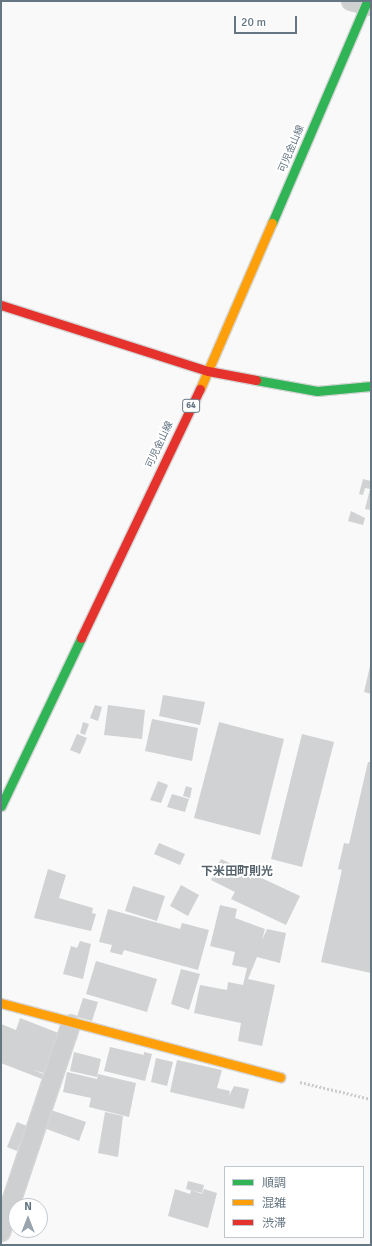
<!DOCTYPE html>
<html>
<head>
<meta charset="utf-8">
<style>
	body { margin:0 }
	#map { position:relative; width:372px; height:1246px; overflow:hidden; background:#f9f9f9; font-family:Signika,"Noto Sans JP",sans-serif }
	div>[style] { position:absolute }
	.building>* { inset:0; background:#d0d2d3 }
	.path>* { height:2.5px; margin-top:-1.25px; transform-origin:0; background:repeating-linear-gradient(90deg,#cbcccd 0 2px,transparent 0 4px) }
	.roads { filter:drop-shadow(1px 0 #d5d6d7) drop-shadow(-1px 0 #d5d6d7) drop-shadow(0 1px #d5d6d7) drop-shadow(0 -1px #d5d6d7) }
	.street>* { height:18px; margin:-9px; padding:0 9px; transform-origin:9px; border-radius:9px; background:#cecfd0 }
	.fast>* { height:9px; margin:-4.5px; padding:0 4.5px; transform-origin:4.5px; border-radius:4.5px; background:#30b455 }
	.slow>* { height:9px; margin:-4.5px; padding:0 4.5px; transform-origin:4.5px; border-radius:4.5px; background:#ff9f0a }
	.jam>* { height:9px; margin:-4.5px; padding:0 4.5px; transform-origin:4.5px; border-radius:4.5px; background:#e5322d }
	span { translate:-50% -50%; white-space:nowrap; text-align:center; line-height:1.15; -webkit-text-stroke:4px #fff; paint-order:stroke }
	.shield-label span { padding:1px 3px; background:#fff; border:1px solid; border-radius:3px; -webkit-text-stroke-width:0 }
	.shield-label { font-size:9px; color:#657683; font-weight:700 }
	.street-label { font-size:10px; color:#657683 }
	.quarter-label { font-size:12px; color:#57646e; font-weight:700 }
	.frame { position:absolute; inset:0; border:2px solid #657683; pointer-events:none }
	.legend { position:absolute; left:224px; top:1166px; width:140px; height:72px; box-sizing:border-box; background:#fff; border:1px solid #c1c8cd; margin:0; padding:5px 7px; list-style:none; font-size:12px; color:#657683 }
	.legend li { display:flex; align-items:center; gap:8px; height:20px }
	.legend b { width:20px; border:1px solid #c1c8cd }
	.north { position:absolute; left:8px; top:1198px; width:40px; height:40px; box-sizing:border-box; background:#fff; border:1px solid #c1c8cd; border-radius:50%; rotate:0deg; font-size:11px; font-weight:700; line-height:16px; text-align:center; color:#657683 }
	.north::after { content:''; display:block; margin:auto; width:14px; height:18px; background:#99a4ac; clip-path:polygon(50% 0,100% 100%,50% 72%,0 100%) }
	.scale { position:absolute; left:234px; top:16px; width:63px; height:18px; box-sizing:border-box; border:2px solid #657683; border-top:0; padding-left:5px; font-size:12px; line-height:14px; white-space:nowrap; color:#657683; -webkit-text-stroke:3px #fff; paint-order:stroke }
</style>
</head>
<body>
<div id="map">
	<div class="building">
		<div style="clip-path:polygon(363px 479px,371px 481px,371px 510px,365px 509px,370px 489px,365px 488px,363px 495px,359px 494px)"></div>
		<div style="clip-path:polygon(351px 511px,365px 518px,363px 525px,348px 521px)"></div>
		<div style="clip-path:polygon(370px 666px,371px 666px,371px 694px,364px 692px)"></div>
		<div style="clip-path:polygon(163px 695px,205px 702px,200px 725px,159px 716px)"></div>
		<div style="clip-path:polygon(95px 705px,102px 707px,98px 721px,90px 718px)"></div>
		<div style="clip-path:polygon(108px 705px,145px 710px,142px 739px,104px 735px)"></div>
		<div style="clip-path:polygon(152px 719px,198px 728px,192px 761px,145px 751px)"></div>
		<div style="clip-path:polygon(83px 722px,89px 724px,85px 735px,80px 733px)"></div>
		<div style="clip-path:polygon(219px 722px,284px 739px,260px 835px,194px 818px)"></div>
		<div style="clip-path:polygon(77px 734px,87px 738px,80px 754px,70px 750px)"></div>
		<div style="clip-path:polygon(302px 734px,334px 742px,302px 867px,271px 859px)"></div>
		<div style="clip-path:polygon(368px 762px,371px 762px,371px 973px,321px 962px,342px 870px,338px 869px,344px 843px,349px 844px)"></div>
		<div style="clip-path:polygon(158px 781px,168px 785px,161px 803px,150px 800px)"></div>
		<div style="clip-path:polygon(186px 786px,192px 788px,190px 798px,183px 796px)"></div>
		<div style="clip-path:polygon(172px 794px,189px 799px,185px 812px,167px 807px)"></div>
		<div style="clip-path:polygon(159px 843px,185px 854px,180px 865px,154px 854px)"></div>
		<div style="clip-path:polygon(221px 859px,300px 896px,286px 925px,231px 899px,235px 892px,211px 880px)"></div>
		<div style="clip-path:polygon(48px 869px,66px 875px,59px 898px,93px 908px,92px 913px,96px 914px,91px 931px,34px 918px)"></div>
		<div style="clip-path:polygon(181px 885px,199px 895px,188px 916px,170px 906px)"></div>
		<div style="clip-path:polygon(133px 886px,165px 896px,157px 921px,125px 911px)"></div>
		<div style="clip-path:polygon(220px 905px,237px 909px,235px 918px,265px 929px,262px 940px,267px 929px,286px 933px,280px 963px,257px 957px,248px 979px,275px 985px,262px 1046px,238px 1041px,241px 1023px,194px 1013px,200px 985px,227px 990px,228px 982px,243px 985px,247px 968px,232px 965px,235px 952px,210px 946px)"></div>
		<div style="clip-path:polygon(108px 909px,180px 929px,182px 923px,209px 930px,198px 970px,124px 950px,122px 955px,110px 952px,112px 945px,99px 942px)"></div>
		<div style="clip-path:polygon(80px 941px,91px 944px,83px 979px,63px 974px,71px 946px,77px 948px)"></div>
		<div style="clip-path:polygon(96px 961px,157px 979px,147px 1012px,86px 994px)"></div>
		<div style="clip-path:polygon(181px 969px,200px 974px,189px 1010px,171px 1004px)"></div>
		<div style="clip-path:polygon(83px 998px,98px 1002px,92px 1021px,77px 1017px)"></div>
		<div style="clip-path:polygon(20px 1018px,61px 1034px,47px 1074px,33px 1070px,49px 1076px,47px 1081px,1px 1063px,1px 1024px,16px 1030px)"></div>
		<div style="clip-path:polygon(110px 1047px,144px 1055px,144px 1052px,152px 1054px,145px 1081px,104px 1071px)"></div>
		<div style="clip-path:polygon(74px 1052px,101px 1059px,97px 1077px,70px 1071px)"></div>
		<div style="clip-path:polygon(156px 1058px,173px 1062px,167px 1086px,151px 1082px)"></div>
		<div style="clip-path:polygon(177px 1060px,222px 1070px,217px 1088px,230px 1091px,229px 1096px,234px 1086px,249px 1089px,244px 1109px,170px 1092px)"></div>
		<div style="clip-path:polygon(67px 1072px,97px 1079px,98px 1074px,136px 1083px,129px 1117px,89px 1107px,91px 1098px,63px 1092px)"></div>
		<div style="clip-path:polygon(51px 1110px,86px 1122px,79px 1141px,44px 1128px)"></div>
		<div style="clip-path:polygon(105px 1112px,123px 1116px,118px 1157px,98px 1153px)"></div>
		<div style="clip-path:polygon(17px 1122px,27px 1126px,17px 1151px,7px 1147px)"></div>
		<div style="clip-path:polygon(188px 1181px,204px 1185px,202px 1193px,186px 1189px)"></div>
		<div style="clip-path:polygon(175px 1189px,190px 1194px,191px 1190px,202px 1194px,204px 1189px,217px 1193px,208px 1228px,168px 1216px)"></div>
	</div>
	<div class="path">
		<div style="left:300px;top:1082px;width:73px;rotate:13.5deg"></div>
	</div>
	<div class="roads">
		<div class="street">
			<div style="left:351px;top:1px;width:21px;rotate:14deg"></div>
			<div style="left:1px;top:1232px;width:219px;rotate:-71.4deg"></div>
		</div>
		<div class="fast">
			<div style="left:272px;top:223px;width:241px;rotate:-66.8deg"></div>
			<div style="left:256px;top:380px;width:62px;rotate:10.2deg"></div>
			<div style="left:317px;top:391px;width:54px;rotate:-5.3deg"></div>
			<div style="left:1px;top:806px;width:186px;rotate:-64.5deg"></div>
		</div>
		<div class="slow">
			<div style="left:200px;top:389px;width:181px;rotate:-66.6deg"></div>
			<div style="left:1px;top:1003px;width:289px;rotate:14.9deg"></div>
		</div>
		<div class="jam">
			<div style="left:1px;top:305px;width:217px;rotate:17.7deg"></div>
			<div style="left:208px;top:371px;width:49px;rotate:10.6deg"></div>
			<div style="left:81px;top:638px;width:276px;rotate:-64.5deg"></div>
		</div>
	</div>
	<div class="shield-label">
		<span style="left:191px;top:406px">64</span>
	</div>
	<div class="street-label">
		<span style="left:292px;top:149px;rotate:-67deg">可児金山線</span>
		<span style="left:160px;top:445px;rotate:-65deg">可児金山線</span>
	</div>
	<div class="quarter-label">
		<span style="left:237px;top:872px">下米田町則光</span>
	</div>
	<div class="frame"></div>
	<ul class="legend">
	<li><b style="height:5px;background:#30b455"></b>順調</li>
	<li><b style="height:5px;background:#ff9f0a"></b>混雑</li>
	<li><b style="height:5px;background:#e5322d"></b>渋滞</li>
	</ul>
	<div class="north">N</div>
	<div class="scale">20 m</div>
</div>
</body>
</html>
